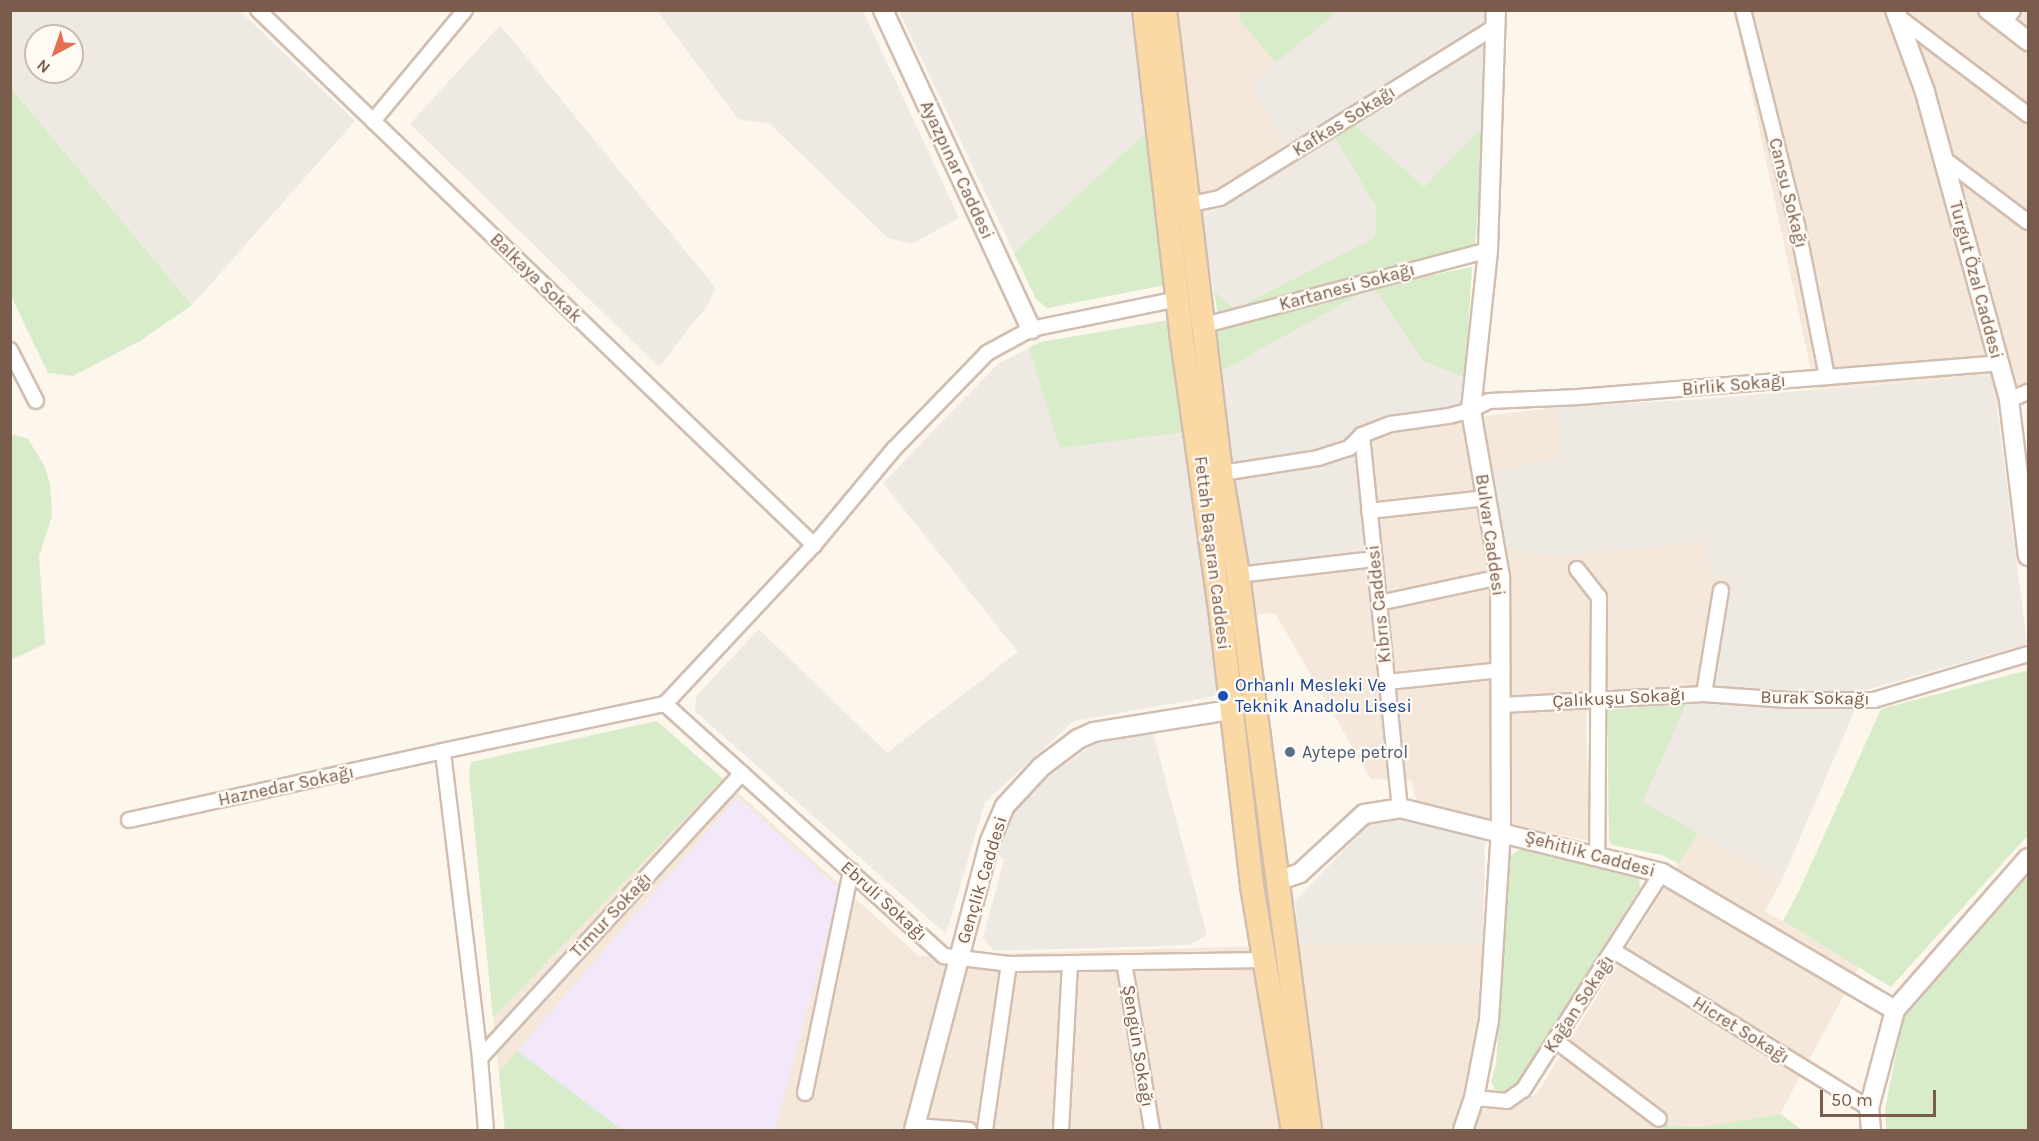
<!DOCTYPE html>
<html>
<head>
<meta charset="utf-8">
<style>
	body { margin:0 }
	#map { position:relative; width:2039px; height:1141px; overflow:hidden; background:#fdf6ec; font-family:Karla,sans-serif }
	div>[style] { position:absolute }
	.residential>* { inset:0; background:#f5e8da }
	.industrial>* { inset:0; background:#efe9e4 }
	.education>* { inset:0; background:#f3e8fa }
	.green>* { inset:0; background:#d8ecc9 }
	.roads { filter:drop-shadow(2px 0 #d1beb0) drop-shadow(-2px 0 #d1beb0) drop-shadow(0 2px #d1beb0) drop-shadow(0 -2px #d1beb0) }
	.minor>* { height:14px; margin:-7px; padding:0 7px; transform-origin:7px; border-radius:7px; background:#fff }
	.tertiary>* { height:18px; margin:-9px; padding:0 9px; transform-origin:9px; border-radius:9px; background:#fff }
	.primary>* { height:22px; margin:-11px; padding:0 11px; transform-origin:11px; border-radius:11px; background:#fbd9a5 }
	.dots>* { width:16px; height:16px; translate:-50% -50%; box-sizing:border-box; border:3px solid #fffaf3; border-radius:50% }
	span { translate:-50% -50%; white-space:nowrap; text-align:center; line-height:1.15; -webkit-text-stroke:4.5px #fffaf3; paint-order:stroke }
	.street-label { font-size:18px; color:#7a5c4d }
	.transit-label { font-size:18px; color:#164399 }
	.left { translate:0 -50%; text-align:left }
	.service-label { font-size:18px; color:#4e5e75 }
	.frame { position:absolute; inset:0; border:12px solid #7a5c4d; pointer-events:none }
	.north { position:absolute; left:24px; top:24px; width:60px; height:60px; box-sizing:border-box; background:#fffaf3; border:2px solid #cabbb1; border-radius:50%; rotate:220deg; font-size:16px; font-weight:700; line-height:24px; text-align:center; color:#7a5c4d }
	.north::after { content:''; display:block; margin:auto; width:21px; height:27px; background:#e76f51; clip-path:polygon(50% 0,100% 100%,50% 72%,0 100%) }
	.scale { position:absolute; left:1820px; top:1090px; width:116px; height:27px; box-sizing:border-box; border:3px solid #7a5c4d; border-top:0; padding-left:8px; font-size:18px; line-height:21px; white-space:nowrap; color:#7a5c4d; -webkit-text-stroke:4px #fffaf3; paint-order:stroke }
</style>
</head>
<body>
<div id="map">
	<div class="residential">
		<div style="clip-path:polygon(1178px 11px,1338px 11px,1249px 86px,1295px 159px,1202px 217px)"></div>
		<div style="clip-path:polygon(1734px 11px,2028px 11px,2028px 401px,1998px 411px,1992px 375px,1815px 389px)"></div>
		<div style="clip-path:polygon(1557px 407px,1561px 459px,1553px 556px,1706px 541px,1731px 576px,1714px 701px,1586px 711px,1589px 841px,1417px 803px,1411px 780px,1371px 779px,1275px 613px,1252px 615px,1245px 567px,1365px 549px,1355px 459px,1369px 438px,1397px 427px)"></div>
		<div style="clip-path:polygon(723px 779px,919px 956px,1299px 945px,1483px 944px,1481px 1016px,1463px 1106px,1479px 1111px,1491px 1108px,1513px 1109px,1538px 1092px,1698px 833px,1782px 880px,1765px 911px,1859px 967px,1780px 1114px,1700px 1127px,1666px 1125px,1661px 1130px,505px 1130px,493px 1018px)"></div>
	</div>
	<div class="industrial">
		<div style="clip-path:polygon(evenodd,10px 11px,240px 11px,355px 121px,192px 305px,11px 88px,10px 11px,36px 36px,72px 36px,72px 72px,36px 72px,36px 36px)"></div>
		<div style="clip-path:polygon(657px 11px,863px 11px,959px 218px,912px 244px,888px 238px,770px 124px,738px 119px)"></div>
		<div style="clip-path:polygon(899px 11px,1136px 11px,1148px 131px,1014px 253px)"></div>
		<div style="clip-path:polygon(1338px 11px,1488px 11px,1485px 124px,1424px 187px,1353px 123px,1334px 135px,1376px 207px,1375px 237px,1235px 309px,1214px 291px,1202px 218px,1295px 160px,1249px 86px)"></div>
		<div style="clip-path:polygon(500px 25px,715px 287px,709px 303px,659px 367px,410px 124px)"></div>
		<div style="clip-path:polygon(1373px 287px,1423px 361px,1465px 378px,1461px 419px,1397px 427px,1369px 438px,1355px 459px,1365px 549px,1245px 567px,1220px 372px)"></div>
		<div style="clip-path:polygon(1170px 320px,1221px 695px,1074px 721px,985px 802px,946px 934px,695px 711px,696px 696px,759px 629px,887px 753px,1018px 652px,883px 483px,998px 364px,1041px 342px)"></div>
		<div style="clip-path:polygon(1993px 375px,2027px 644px,1863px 691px,1782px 880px,1643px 803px,1687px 703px,1714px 700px,1731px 576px,1712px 577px,1705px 541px,1553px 556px,1504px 547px,1492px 471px,1561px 459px,1557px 407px,1704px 399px)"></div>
		<div style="clip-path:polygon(1153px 733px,1207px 935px,1189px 945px,994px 951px,983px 938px,1004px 860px,997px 853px,1008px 821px,1037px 785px,1104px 736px)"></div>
		<div style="clip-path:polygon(1402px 820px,1485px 838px,1483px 944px,1299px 945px,1295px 901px,1369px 824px)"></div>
	</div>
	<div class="education">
		<div style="clip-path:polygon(737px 797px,840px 889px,775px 1130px,622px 1130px,517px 1051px)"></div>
	</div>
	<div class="green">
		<div style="clip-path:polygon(1239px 11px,1239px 10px,1338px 11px,1276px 63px,1239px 19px)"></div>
		<div style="clip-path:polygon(11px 88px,192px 305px,140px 341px,73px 376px,48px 373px,11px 296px)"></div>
		<div style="clip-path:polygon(1353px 123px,1424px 187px,1485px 124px,1475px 247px,1218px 316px,1214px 291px,1235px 309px,1375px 237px,1376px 207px,1334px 136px)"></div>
		<div style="clip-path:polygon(1148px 131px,1165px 285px,1047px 308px,1036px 299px,1014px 253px)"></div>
		<div style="clip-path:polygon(1472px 267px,1465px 378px,1423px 361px,1373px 287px,1220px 372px,1217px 330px,1373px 287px)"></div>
		<div style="clip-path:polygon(1170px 320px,1185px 432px,1060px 448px,1029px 348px,1041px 342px)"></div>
		<div style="clip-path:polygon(15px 435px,28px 439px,44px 465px,50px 483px,52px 516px,39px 556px,45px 644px,11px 660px,10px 436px)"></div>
		<div style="clip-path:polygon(2028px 670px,2028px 835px,1891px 987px,1783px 921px,1799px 891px,1881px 709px)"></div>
		<div style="clip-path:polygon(1687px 703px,1643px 802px,1698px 833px,1679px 864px,1662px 855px,1612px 845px,1609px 840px,1607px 710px)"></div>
		<div style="clip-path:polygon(657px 721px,723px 779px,493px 1018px,469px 774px,471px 762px)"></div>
		<div style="clip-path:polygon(1521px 849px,1639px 879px,1640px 888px,1518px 1083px,1510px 1092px,1502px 1092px,1495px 1090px,1491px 1081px,1496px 1065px,1510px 856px)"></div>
		<div style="clip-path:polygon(2028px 876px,2028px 1130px,1886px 1130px,1885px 1109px,1903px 1019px)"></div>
		<div style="clip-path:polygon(517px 1051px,622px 1130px,505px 1130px,499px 1072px)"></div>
		<div style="clip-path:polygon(1780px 1114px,1802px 1130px,1661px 1130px,1665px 1125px,1700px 1127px)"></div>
	</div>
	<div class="roads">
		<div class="minor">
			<div style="left:258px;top:10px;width:772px;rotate:43.9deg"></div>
			<div style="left:1743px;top:10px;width:222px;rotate:75.9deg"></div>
			<div style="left:1797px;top:225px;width:155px;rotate:78.8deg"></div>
			<div style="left:1896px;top:15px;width:166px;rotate:37.1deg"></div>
			<div style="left:2004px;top:23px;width:16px;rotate:-55deg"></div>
			<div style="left:373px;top:121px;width:144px;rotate:-50.3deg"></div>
			<div style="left:1943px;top:158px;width:106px;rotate:37deg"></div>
			<div style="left:1187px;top:205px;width:34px;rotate:-12deg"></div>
			<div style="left:1220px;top:198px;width:325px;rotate:-31.9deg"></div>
			<div style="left:1205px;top:325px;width:293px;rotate:-14.8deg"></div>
			<div style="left:10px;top:350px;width:57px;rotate:63deg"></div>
			<div style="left:2009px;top:400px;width:21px;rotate:-23deg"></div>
			<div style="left:1362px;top:435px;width:375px;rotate:84.2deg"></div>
			<div style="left:1216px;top:474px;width:103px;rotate:-8.9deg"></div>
			<div style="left:1318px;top:458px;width:33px;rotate:-18deg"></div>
			<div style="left:1349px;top:448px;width:18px;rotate:-45deg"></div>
			<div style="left:1362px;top:435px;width:31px;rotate:-21deg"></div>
			<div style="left:1391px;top:424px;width:59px;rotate:-7.9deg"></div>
			<div style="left:1449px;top:416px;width:23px;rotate:-15deg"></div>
			<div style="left:1471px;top:410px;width:20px;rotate:-27deg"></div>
			<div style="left:1489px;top:401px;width:90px;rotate:-2.5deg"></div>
			<div style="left:1579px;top:397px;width:421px;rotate:-4.6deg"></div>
			<div style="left:1369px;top:511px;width:118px;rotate:-6.3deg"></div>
			<div style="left:1577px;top:569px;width:36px;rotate:52deg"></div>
			<div style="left:1599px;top:597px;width:259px;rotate:90.4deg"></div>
			<div style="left:1238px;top:575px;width:137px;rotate:-6.7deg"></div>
			<div style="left:1379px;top:603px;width:124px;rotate:-12.1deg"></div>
			<div style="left:1387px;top:682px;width:116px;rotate:-6deg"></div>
			<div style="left:1704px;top:694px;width:84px;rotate:4.1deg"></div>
			<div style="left:1788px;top:700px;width:86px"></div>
			<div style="left:1874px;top:700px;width:161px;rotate:-16.6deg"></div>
			<div style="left:665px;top:704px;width:376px;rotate:42.1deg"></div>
			<div style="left:944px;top:956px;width:65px;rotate:7deg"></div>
			<div style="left:1009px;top:964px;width:255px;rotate:-0.9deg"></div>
			<div style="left:1502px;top:705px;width:202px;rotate:-3.1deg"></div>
			<div style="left:1704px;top:694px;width:105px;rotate:-80.7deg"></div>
			<div style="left:129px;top:820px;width:321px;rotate:-12.4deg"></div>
			<div style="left:1614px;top:951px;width:299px;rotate:31.6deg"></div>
			<div style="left:1124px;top:962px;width:170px;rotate:80.5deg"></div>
			<div style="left:1556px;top:1041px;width:129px;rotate:37.1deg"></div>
			<div style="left:480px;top:1058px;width:387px;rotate:-47.4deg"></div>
			<div style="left:805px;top:1093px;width:227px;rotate:-78.3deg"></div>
			<div style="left:1474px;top:1098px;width:33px;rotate:5deg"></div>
			<div style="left:1507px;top:1101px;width:19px;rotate:-35deg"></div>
			<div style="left:1523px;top:1090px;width:258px;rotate:-57.4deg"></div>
			<div style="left:915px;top:1126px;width:54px;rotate:4.2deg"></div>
			<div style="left:486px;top:1130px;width:72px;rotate:-94.8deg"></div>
			<div style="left:480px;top:1058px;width:309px;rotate:-96.9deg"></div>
			<div style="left:443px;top:751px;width:227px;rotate:-12deg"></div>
			<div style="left:665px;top:704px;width:218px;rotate:-46.9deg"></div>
			<div style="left:814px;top:545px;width:125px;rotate:-50.2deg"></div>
			<div style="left:894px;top:449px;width:134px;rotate:-45.9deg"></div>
			<div style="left:987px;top:353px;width:50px;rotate:-28.6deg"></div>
			<div style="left:1031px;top:329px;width:150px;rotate:-11.5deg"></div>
			<div style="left:985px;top:1130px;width:168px;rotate:-81.8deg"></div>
			<div style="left:1061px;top:1130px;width:167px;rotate:-86.9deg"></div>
		</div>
		<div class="tertiary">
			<div style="left:883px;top:10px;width:352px;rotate:65.1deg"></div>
			<div style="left:1895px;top:10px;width:87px;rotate:69.9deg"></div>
			<div style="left:1925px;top:92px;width:319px;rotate:74.7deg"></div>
			<div style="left:2009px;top:400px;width:157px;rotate:83.1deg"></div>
			<div style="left:1988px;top:10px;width:51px;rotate:37.8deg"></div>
			<div style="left:1277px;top:881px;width:24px;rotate:-19deg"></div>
			<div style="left:1300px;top:873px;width:87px;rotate:-42.7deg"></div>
			<div style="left:1364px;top:814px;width:36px;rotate:-9deg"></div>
			<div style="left:1400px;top:808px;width:270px;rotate:13.9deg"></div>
			<div style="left:1662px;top:873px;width:270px;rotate:30.5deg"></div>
			<div style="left:914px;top:1130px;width:299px;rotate:-75.3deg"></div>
			<div style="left:990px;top:841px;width:38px;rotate:-67deg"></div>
			<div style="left:1005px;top:806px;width:53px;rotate:-47.3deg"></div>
			<div style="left:1041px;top:767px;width:46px;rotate:-37.1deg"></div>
			<div style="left:1078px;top:739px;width:17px;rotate:-24deg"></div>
			<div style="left:1094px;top:732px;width:138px;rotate:-9.2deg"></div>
			<div style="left:1463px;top:1130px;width:34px;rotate:-71deg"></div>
			<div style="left:1474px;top:1098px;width:79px;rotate:-79.1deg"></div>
			<div style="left:1489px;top:1020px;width:189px;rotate:-86.4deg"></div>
			<div style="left:1501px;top:831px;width:254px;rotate:-90.2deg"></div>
			<div style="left:1500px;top:577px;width:169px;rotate:-99.9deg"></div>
			<div style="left:1471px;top:410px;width:161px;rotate:-83.9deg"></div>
			<div style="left:1488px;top:250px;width:240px;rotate:-88.1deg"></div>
			<div style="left:1871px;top:1130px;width:22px;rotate:-95deg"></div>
			<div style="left:1869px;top:1108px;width:101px;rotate:-75.1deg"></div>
			<div style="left:1895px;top:1010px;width:202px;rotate:-48.8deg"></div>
		</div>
		<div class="primary">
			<div style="left:1144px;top:10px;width:324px;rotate:83.4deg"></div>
			<div style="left:1181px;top:332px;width:288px;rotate:82deg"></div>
			<div style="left:1221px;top:617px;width:271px;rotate:83.4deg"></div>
			<div style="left:1252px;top:886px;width:247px;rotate:80.5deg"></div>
			<div style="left:1165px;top:10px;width:466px;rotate:83.1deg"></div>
			<div style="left:1221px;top:473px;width:103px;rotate:80.5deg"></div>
			<div style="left:1238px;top:575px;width:560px;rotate:82.61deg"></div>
		</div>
	</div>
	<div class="dots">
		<div style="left:1223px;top:696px;background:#1a4fb4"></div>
		<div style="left:1290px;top:752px;background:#5c6f8a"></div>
	</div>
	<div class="street-label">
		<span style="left:1344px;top:121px;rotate:-32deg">Kafkas Sokağı</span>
		<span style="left:957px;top:170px;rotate:65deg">Ayazpınar Caddesi</span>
		<span style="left:1788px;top:193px;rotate:76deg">Cansu Sokağı</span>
		<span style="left:536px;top:278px;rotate:44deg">Balkaya Sokak</span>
		<span style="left:1976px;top:280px;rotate:75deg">Turgut Özal Caddesi</span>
		<span style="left:1347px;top:287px;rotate:-15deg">Kartanesi Sokağı</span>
		<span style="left:1734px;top:385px;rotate:-5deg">Birlik Sokağı</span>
		<span style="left:1490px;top:535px;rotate:82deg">Bulvar Caddesi</span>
		<span style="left:1212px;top:553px;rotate:83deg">Fettah Başaran Caddesi</span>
		<span style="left:1379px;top:604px;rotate:-96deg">Kıbrıs Caddesi</span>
		<span style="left:1619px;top:698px;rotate:-3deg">Çalıkuşu Sokağı</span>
		<span style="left:1815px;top:698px;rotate:1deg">Burak Sokağı</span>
		<span style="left:286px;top:786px;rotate:-12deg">Haznedar Sokağı</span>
		<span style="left:1590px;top:854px;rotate:15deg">Şehitlik Caddesi</span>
		<span style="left:982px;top:880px;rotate:-73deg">Gençlik Caddesi</span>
		<span style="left:884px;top:901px;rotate:42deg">Ebruli Sokağı</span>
		<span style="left:611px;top:915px;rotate:-47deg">Timur Sokağı</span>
		<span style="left:1579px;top:1004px;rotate:-57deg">Kağan Sokağı</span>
		<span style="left:1741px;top:1030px;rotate:32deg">Hicret Sokağı</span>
		<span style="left:1138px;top:1046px;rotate:81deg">Şengün Sokağı</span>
	</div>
	<div class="transit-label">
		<span class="left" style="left:1235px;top:696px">Orhanlı Mesleki Ve<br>Teknik Anadolu Lisesi</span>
	</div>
	<div class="service-label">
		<span class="left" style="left:1302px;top:752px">Aytepe petrol</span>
	</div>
	<div class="frame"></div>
	<div class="north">N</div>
	<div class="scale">50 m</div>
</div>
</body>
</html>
